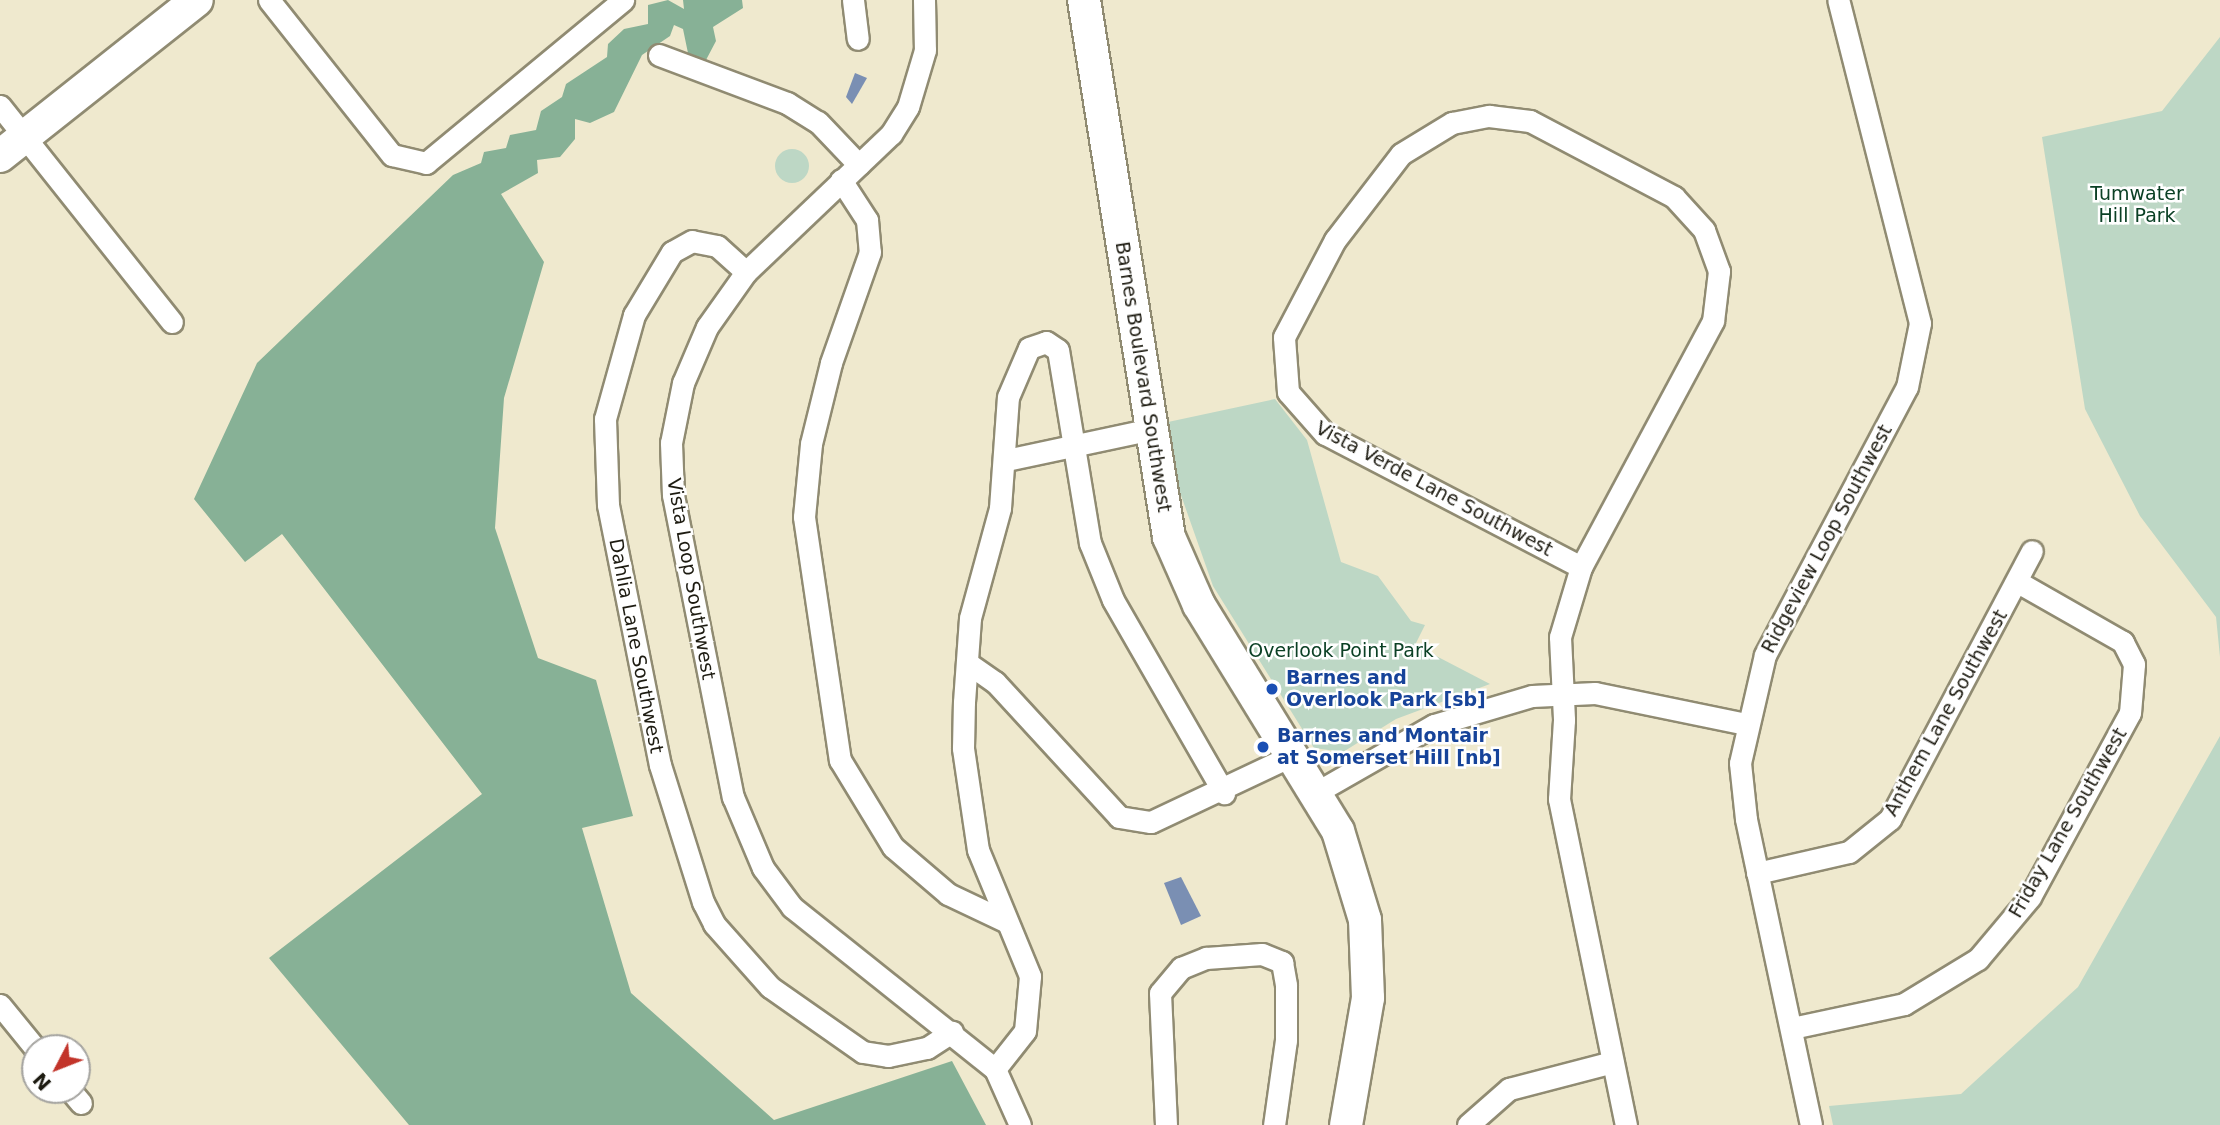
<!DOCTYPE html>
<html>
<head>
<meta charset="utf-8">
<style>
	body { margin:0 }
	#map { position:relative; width:2220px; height:1125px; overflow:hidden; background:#efe9ce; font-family:"DejaVu Sans",sans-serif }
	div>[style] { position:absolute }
	.green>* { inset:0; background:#bdd7c5 }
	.round { border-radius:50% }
	.forest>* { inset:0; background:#87b196 }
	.water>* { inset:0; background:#7a8fb3 }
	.roads { filter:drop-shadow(2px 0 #908b72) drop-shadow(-2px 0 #908b72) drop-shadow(0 2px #908b72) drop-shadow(0 -2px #908b72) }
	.street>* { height:21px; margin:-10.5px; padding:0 10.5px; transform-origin:10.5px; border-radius:10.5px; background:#fff }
	.secondary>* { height:32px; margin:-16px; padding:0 16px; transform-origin:16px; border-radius:16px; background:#fff }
	.dots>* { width:19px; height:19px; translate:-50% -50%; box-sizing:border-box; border:4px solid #fff; border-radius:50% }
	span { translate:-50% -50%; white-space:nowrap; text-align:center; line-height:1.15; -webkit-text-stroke:5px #fff; paint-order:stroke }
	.park-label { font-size:19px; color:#0b4025 }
	.street-label { font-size:19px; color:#1d1b11 }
	.transit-label { font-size:19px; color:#164399; font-weight:700 }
	.left { translate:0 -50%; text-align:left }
	.north { position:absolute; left:21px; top:1034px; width:70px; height:70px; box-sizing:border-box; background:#fff; border:2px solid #a5a4a0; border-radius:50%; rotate:228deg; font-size:19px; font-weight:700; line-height:28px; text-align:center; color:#1d1b11 }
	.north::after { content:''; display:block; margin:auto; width:24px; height:32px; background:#c2342a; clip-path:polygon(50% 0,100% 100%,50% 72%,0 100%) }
</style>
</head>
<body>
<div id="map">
	<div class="green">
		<div style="clip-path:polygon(2220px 37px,2220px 657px,2216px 617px,2140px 516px,2085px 409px,2042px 137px,2162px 111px)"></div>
		<div class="round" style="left:775px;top:149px;width:34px;height:34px"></div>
		<div style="clip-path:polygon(1275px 399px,1307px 440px,1341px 562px,1378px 576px,1411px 621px,1425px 625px,1415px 645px,1490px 684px,1396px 719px,1343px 752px,1314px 748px,1213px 586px,1176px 481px,1168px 422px)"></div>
		<div style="clip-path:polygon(2220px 736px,2220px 1125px,1833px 1125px,1829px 1106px,1961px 1094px,2078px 987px)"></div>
	</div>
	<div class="forest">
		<div style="clip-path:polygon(668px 0,684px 9px,683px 0,742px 0,743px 8px,713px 27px,716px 41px,706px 60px,689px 58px,683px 29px,674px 25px,670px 36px,642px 55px,614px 112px,590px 123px,575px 119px,575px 139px,560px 157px,537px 160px,538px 173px,501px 194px,544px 262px,504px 398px,495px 528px,538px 658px,596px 680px,633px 816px,582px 828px,631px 993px,774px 1120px,952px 1061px,986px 1125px,409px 1125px,269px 958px,482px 794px,282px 534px,245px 562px,194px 499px,257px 363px,453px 175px,481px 163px,484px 152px,506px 148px,510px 135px,536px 130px,541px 111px,562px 97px,566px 84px,607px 57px,608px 44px,624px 29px,648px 24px,648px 5px)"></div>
	</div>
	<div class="water">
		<div style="clip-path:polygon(855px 73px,867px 78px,852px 104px,846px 97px)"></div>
		<div style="clip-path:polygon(1181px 877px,1201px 916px,1181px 925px,1164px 883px)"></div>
	</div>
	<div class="roads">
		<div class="street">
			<div style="left:269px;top:0;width:198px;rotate:51.6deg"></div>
			<div style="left:392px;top:155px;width:35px;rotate:13deg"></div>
			<div style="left:426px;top:163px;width:256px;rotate:-39.6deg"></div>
			<div style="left:853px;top:0;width:39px;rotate:83deg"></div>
			<div style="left:924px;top:0;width:50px;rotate:88.9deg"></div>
			<div style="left:925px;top:50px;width:59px;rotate:106.6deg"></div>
			<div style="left:908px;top:107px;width:32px;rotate:122deg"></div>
			<div style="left:891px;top:134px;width:200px;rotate:136.4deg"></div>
			<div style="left:746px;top:272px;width:67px;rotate:125.3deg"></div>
			<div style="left:707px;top:327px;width:61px;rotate:113.2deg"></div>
			<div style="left:683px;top:383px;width:61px;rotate:101.3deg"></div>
			<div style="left:671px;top:443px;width:52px;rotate:87.8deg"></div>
			<div style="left:673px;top:495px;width:308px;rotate:78.8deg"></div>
			<div style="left:733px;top:797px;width:77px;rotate:67.1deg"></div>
			<div style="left:763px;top:868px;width:49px;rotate:53.4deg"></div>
			<div style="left:792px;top:907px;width:260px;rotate:38.6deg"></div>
			<div style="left:995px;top:1069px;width:61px;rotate:65.9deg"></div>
			<div style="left:659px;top:55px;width:137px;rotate:20.6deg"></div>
			<div style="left:787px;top:103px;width:36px;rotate:32deg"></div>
			<div style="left:818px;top:122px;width:59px;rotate:46.4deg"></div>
			<div style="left:0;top:106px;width:276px;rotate:51.5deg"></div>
			<div style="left:841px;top:180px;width:48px;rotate:57deg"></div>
			<div style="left:867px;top:220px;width:32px;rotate:85deg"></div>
			<div style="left:870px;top:252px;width:118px;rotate:109.4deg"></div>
			<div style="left:831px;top:363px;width:83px;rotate:103.9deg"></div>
			<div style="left:811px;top:444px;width:73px;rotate:95.5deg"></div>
			<div style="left:804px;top:517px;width:246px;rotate:81.6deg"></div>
			<div style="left:840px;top:760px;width:102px;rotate:58.7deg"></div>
			<div style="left:893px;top:847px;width:72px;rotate:40.5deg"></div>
			<div style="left:948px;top:894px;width:63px;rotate:25.3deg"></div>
			<div style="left:746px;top:272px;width:39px;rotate:-138deg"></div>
			<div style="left:717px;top:246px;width:25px;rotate:-169deg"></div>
			<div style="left:692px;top:241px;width:23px;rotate:151deg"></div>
			<div style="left:672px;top:252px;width:74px;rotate:121.1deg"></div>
			<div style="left:634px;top:315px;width:108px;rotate:105.6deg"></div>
			<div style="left:605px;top:419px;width:86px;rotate:88deg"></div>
			<div style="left:608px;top:505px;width:265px;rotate:78.7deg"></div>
			<div style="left:660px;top:765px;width:144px;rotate:72.6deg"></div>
			<div style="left:703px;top:902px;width:25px;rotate:63deg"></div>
			<div style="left:714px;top:924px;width:84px;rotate:48.4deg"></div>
			<div style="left:770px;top:987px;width:113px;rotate:35deg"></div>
			<div style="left:863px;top:1052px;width:25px;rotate:9deg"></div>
			<div style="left:888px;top:1056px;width:40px;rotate:-12deg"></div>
			<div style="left:927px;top:1048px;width:30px;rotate:-33deg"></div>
			<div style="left:1006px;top:460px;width:144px;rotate:-12deg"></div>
			<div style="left:1581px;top:567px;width:288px;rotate:-152.5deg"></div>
			<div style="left:1325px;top:434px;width:56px;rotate:-131.4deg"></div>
			<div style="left:1288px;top:392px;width:55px;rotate:-94.2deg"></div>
			<div style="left:1284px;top:337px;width:110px;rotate:-62.3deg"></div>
			<div style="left:1335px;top:240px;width:108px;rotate:-52.5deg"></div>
			<div style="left:1401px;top:154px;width:60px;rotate:-31.3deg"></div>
			<div style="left:1452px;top:123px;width:38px;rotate:-11deg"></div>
			<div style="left:1489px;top:116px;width:41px;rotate:7deg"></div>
			<div style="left:1530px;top:121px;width:163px;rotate:27.8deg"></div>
			<div style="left:1674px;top:197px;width:45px;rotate:47.7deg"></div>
			<div style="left:1704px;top:230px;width:44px;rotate:69.9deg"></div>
			<div style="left:1719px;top:271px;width:50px;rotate:96.8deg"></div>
			<div style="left:1713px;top:321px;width:279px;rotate:118.2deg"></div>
			<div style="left:1581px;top:567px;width:73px;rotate:106.7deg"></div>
			<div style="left:1560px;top:637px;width:83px;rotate:87.2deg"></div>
			<div style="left:1564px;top:720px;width:79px;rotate:93.6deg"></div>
			<div style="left:1559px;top:799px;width:333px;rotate:78.4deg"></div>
			<div style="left:969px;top:664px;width:32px;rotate:35deg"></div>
			<div style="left:995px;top:682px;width:183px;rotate:47.4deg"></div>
			<div style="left:1119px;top:817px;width:32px;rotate:9deg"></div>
			<div style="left:1151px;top:822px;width:157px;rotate:-25.3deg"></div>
			<div style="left:1317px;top:792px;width:135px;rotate:-29.8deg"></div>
			<div style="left:1434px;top:725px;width:102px;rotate:-16.5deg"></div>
			<div style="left:1532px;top:696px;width:63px;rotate:-2.7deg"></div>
			<div style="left:1595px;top:693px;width:154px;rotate:11.6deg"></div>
			<div style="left:1757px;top:873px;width:94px;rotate:-12.9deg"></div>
			<div style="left:1849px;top:852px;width:53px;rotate:-38.8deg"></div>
			<div style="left:1890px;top:819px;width:303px;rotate:-62.1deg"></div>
			<div style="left:0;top:1005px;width:55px;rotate:50.9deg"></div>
			<div style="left:1792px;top:1028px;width:115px;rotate:-12.1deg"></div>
			<div style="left:1904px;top:1004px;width:87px;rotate:-31.3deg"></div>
			<div style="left:1978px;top:959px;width:81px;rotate:-50deg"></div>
			<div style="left:2030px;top:897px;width:209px;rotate:-61.5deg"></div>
			<div style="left:2130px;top:713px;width:49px;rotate:-85.3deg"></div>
			<div style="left:2134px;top:664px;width:25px;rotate:-117deg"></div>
			<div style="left:2123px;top:642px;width:121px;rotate:-150.3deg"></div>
			<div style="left:995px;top:1069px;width:48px;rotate:-51.7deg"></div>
			<div style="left:1025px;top:1031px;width:55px;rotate:-84.8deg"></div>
			<div style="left:1030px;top:976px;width:136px;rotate:-112.4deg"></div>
			<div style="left:978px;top:850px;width:103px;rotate:-98.4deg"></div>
			<div style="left:963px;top:748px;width:46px;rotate:-88.8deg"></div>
			<div style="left:964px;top:702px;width:84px;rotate:-85.9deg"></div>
			<div style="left:970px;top:618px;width:114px;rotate:-74.7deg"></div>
			<div style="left:1000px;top:508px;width:111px;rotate:-85.9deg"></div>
			<div style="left:1008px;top:397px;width:53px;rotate:-66.8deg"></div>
			<div style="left:1029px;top:348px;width:18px;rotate:-19deg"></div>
			<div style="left:1046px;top:342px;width:14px;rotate:34deg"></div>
			<div style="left:1058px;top:350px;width:196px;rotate:80.6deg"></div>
			<div style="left:1090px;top:543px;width:61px;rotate:68deg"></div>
			<div style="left:1113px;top:600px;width:223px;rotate:60.1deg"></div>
			<div style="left:70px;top:1090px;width:17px;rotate:50deg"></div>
			<div style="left:1166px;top:1125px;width:132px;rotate:-92.6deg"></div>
			<div style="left:1160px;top:993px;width:33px;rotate:-50deg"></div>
			<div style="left:1181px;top:968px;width:27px;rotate:-22deg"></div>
			<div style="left:1206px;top:958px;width:56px;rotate:-4.1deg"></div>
			<div style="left:1262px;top:954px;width:22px;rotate:22deg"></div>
			<div style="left:1282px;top:962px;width:23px;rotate:80deg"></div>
			<div style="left:1286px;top:985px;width:55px;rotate:90deg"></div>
			<div style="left:1286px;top:1040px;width:86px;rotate:98deg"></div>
			<div style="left:1468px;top:1125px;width:55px;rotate:-41.3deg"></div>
			<div style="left:1509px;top:1089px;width:107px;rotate:-14.6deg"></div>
			<div style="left:1811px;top:1125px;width:313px;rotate:-102deg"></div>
			<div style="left:1746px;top:819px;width:56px;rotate:-96.1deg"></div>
			<div style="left:1740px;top:763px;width:111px;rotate:-77deg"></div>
			<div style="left:1765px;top:655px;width:303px;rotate:-62.1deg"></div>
			<div style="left:1907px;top:387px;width:65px;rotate:-78.5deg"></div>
			<div style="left:1920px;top:323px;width:333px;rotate:-104.2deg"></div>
		</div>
		<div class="secondary">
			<div style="left:1084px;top:0;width:544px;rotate:81.01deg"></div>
			<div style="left:1169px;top:537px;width:74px;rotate:66.2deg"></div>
			<div style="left:1199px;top:605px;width:265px;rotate:58.4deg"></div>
			<div style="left:1338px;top:831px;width:93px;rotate:73.1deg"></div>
			<div style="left:1365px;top:920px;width:78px;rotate:87.8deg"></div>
			<div style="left:1368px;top:998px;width:129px;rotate:99.8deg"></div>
			<div style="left:0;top:156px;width:251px;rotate:-38.4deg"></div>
		</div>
	</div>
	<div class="dots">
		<div style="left:1272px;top:689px;background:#1a4fb4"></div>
		<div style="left:1263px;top:747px;background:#1a4fb4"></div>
	</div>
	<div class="park-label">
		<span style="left:2137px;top:205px">Tumwater<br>Hill Park</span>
		<span style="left:1341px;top:651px">Overlook Point Park</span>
	</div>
	<div class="street-label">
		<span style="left:1143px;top:377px;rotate:81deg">Barnes Boulevard Southwest</span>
		<span style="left:1434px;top:489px;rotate:28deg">Vista Verde Lane Southwest</span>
		<span style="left:1827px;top:539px;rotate:-62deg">Ridgeview Loop Southwest</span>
		<span style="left:691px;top:579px;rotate:80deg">Vista Loop Southwest</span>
		<span style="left:636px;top:646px;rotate:79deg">Dahlia Lane Southwest</span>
		<span style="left:1946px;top:713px;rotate:-61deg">Anthem Lane Southwest</span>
		<span style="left:2068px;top:823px;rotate:-60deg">Friday Lane Southwest</span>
	</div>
	<div class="transit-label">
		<span class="left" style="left:1286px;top:689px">Barnes and<br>Overlook Park [sb]</span>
		<span class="left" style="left:1277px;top:747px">Barnes and Montair<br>at Somerset Hill [nb]</span>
	</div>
	<div class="north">N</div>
</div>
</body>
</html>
